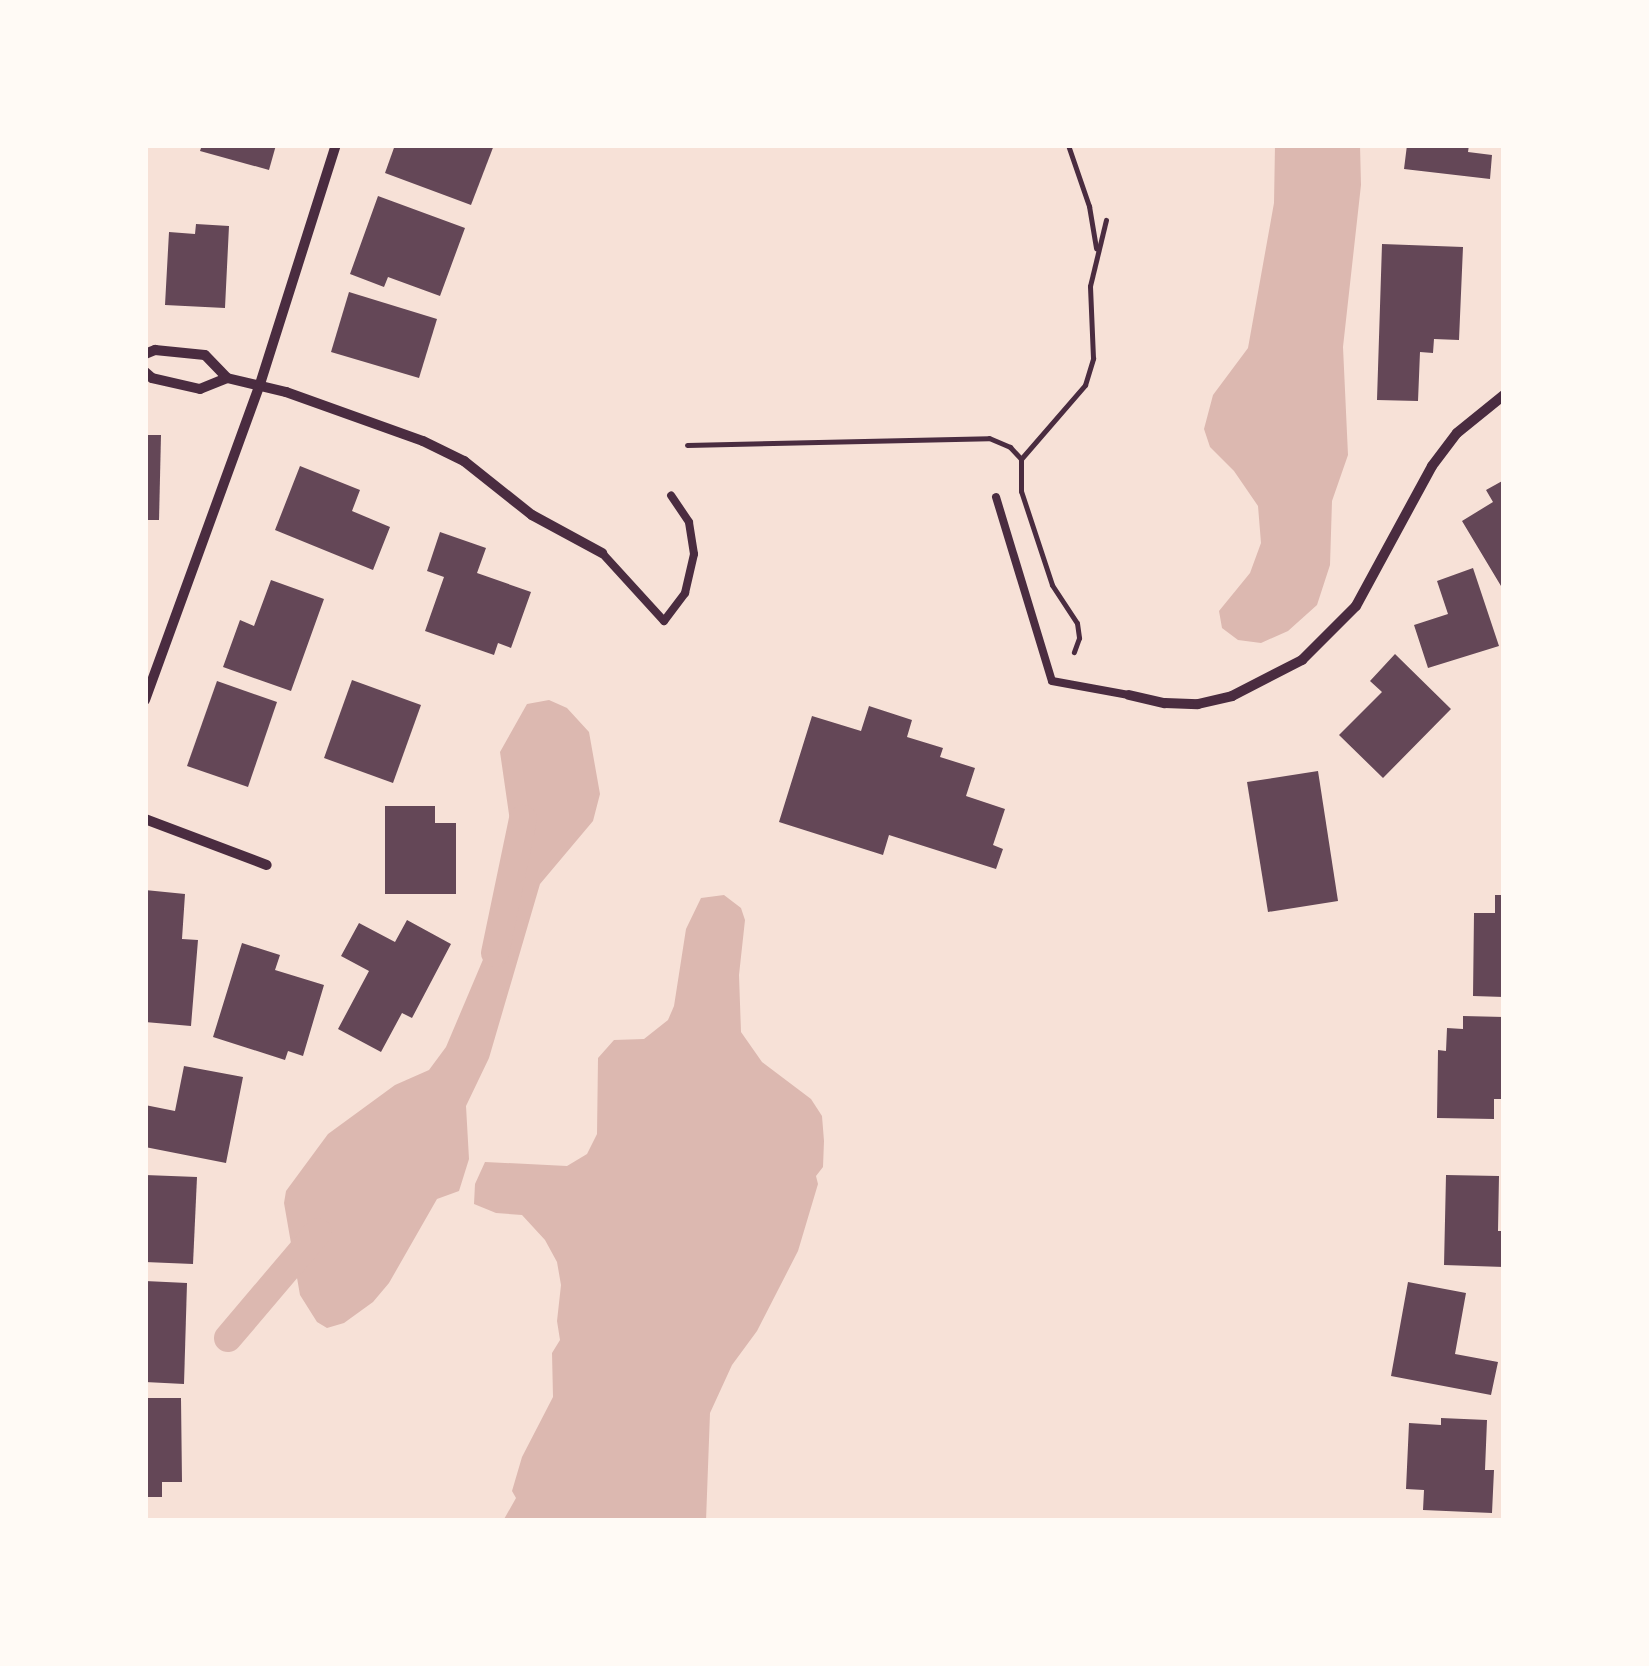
<!DOCTYPE html>
<html>
<head>
<meta charset="utf-8">
<style>
	body { margin:0 }
	#map { position:relative; width:1649px; height:1666px; overflow:hidden; background:#f7e1d7; font-family:"Sofia Sans Condensed",sans-serif }
	div>[style] { position:absolute }
	.water>* { inset:0; background:#dcb8b0 }
	.canal>* { height:28px; margin:-14px; padding:0 14px; transform-origin:14px; border-radius:14px; background:#dcb8b0 }
	.building>* { inset:0; background:#644757 }
	.path>* { height:5px; margin:-2.5px; padding:0 2.5px; transform-origin:2.5px; border-radius:2.5px; background:#4a2c40 }
	.service>* { height:8px; margin:-4px; padding:0 4px; transform-origin:4px; border-radius:4px; background:#4a2c40 }
	.minor>* { height:10px; margin:-5px; padding:0 5px; transform-origin:5px; border-radius:5px; background:#4a2c40 }
	span { translate:-50% -50%; white-space:nowrap; text-align:center; line-height:1.15; -webkit-text-stroke:8px #fffaf5; paint-order:stroke }
	.frame { position:absolute; inset:0; border:148px solid #fffaf5; pointer-events:none }
</style>
</head>
<body>
<div id="map">
	<div class="water">
		<div style="clip-path:polygon(1275px 145px,1360px 145px,1361px 185px,1343px 347px,1348px 455px,1332px 501px,1330px 565px,1317px 605px,1288px 631px,1261px 643px,1238px 640px,1222px 628px,1219px 611px,1250px 573px,1261px 543px,1258px 506px,1234px 471px,1210px 447px,1204px 429px,1213px 395px,1248px 348px,1274px 203px)"></div>
		<div style="clip-path:polygon(549px 700px,567px 708px,589px 732px,600px 794px,593px 821px,540px 884px,489px 1058px,466px 1106px,469px 1159px,459px 1191px,437px 1199px,389px 1283px,373px 1302px,344px 1323px,327px 1328px,317px 1322px,300px 1295px,284px 1203px,286px 1191px,328px 1134px,395px 1085px,429px 1070px,446px 1047px,512px 891px,515px 856px,500px 752px,527px 704px)"></div>
		<div style="clip-path:polygon(724px 895px,741px 908px,745px 920px,739px 975px,741px 1032px,762px 1062px,811px 1099px,822px 1116px,824px 1141px,823px 1167px,816px 1176px,818px 1184px,798px 1251px,757px 1331px,732px 1365px,710px 1413px,706px 1521px,503px 1521px,516px 1498px,512px 1491px,522px 1457px,553px 1397px,552px 1353px,560px 1340px,557px 1321px,561px 1285px,557px 1262px,545px 1240px,522px 1215px,496px 1213px,474px 1204px,475px 1184px,485px 1162px,567px 1166px,587px 1154px,597px 1134px,598px 1058px,614px 1040px,644px 1039px,668px 1020px,674px 1006px,686px 929px,701px 898px)"></div>
	</div>
	<div class="canal">
		<div style="left:495px;top:953px;width:137px;rotate:-78.2deg"></div>
		<div style="left:228px;top:1338px;width:139px;rotate:-49.7deg"></div>
	</div>
	<div class="building">
		<div style="clip-path:polygon(202px 145px,276px 145px,269px 170px,200px 151px)"></div>
		<div style="clip-path:polygon(395px 145px,494px 145px,471px 205px,385px 173px)"></div>
		<div style="clip-path:polygon(1407px 145px,1469px 145px,1468px 152px,1492px 155px,1490px 179px,1404px 169px)"></div>
		<div style="clip-path:polygon(378px 196px,465px 228px,440px 296px,388px 277px,384px 287px,350px 274px)"></div>
		<div style="clip-path:polygon(196px 224px,229px 226px,225px 308px,165px 305px,169px 232px,195px 234px)"></div>
		<div style="clip-path:polygon(1382px 244px,1463px 247px,1459px 340px,1434px 339px,1433px 353px,1420px 352px,1418px 401px,1377px 400px)"></div>
		<div style="clip-path:polygon(349px 292px,437px 319px,419px 378px,331px 352px)"></div>
		<div style="clip-path:polygon(145px 435px,161px 435px,159px 520px,145px 520px)"></div>
		<div style="clip-path:polygon(300px 466px,360px 490px,352px 511px,390px 527px,373px 570px,275px 530px)"></div>
		<div style="clip-path:polygon(1504px 480px,1504px 585px,1501px 586px,1462px 521px,1493px 502px,1486px 490px)"></div>
		<div style="clip-path:polygon(440px 532px,486px 548px,477px 573px,531px 592px,511px 648px,498px 643px,494px 655px,425px 631px,444px 577px,427px 571px)"></div>
		<div style="clip-path:polygon(1473px 568px,1499px 646px,1428px 668px,1414px 625px,1448px 614px,1437px 581px)"></div>
		<div style="clip-path:polygon(271px 580px,324px 599px,291px 691px,223px 667px,240px 620px,254px 626px)"></div>
		<div style="clip-path:polygon(1395px 654px,1451px 709px,1383px 778px,1339px 735px,1382px 692px,1370px 681px)"></div>
		<div style="clip-path:polygon(352px 680px,421px 705px,393px 783px,324px 758px)"></div>
		<div style="clip-path:polygon(217px 681px,277px 702px,248px 787px,187px 766px)"></div>
		<div style="clip-path:polygon(869px 706px,912px 720px,907px 737px,943px 748px,940px 757px,975px 768px,966px 796px,1005px 809px,993px 845px,1003px 849px,996px 869px,889px 835px,883px 855px,779px 822px,812px 716px,861px 731px)"></div>
		<div style="clip-path:polygon(1318px 771px,1338px 901px,1268px 912px,1247px 782px)"></div>
		<div style="clip-path:polygon(385px 806px,435px 806px,435px 823px,456px 823px,456px 894px,385px 894px)"></div>
		<div style="clip-path:polygon(145px 890px,185px 894px,182px 939px,198px 940px,191px 1026px,145px 1022px)"></div>
		<div style="clip-path:polygon(1495px 895px,1504px 895px,1504px 997px,1473px 996px,1474px 913px,1495px 913px)"></div>
		<div style="clip-path:polygon(407px 920px,451px 944px,412px 1018px,402px 1013px,381px 1052px,338px 1029px,369px 971px,341px 956px,359px 923px,395px 942px)"></div>
		<div style="clip-path:polygon(242px 943px,280px 955px,275px 970px,324px 985px,303px 1056px,288px 1051px,285px 1060px,213px 1037px)"></div>
		<div style="clip-path:polygon(1463px 1016px,1504px 1017px,1504px 1099px,1494px 1099px,1494px 1119px,1437px 1118px,1438px 1050px,1446px 1051px,1447px 1028px,1463px 1029px)"></div>
		<div style="clip-path:polygon(184px 1066px,243px 1077px,226px 1163px,145px 1147px,145px 1105px,175px 1111px)"></div>
		<div style="clip-path:polygon(145px 1175px,197px 1177px,193px 1264px,145px 1262px)"></div>
		<div style="clip-path:polygon(1446px 1175px,1499px 1176px,1498px 1231px,1504px 1231px,1504px 1267px,1444px 1265px)"></div>
		<div style="clip-path:polygon(145px 1281px,187px 1283px,184px 1384px,145px 1382px)"></div>
		<div style="clip-path:polygon(1408px 1282px,1466px 1293px,1455px 1354px,1498px 1362px,1491px 1395px,1391px 1376px)"></div>
		<div style="clip-path:polygon(145px 1398px,181px 1398px,182px 1482px,162px 1482px,162px 1497px,145px 1497px)"></div>
		<div style="clip-path:polygon(1441px 1418px,1487px 1420px,1485px 1470px,1494px 1470px,1492px 1513px,1423px 1510px,1424px 1490px,1406px 1489px,1409px 1423px,1441px 1425px)"></div>
	</div>
	<div class="path">
		<div style="left:1068px;top:145px;width:65px;rotate:71deg"></div>
		<div style="left:1089px;top:206px;width:43px;rotate:80.5deg"></div>
		<div style="left:687px;top:445px;width:302px;rotate:-1.3deg"></div>
		<div style="left:989px;top:438px;width:23px;rotate:23deg"></div>
		<div style="left:1010px;top:447px;width:16px;rotate:47deg"></div>
		<div style="left:1021px;top:459px;width:32px;rotate:90deg"></div>
		<div style="left:1021px;top:491px;width:99px;rotate:71.7deg"></div>
		<div style="left:1052px;top:585px;width:45px;rotate:56.7deg"></div>
		<div style="left:1077px;top:623px;width:15px;rotate:82deg"></div>
		<div style="left:1079px;top:638px;width:15px;rotate:110deg"></div>
		<div style="left:1021px;top:459px;width:98px;rotate:-49.1deg"></div>
		<div style="left:1085px;top:385px;width:28px;rotate:-73deg"></div>
		<div style="left:1093px;top:358px;width:72px;rotate:-92.4deg"></div>
		<div style="left:1090px;top:286px;width:68px;rotate:-76.4deg"></div>
	</div>
	<div class="service">
		<div style="left:996px;top:497px;width:192px;rotate:73.1deg"></div>
		<div style="left:1052px;top:681px;width:78px;rotate:10.3deg"></div>
		<div style="left:602px;top:553px;width:92px;rotate:47.6deg"></div>
		<div style="left:664px;top:621px;width:35px;rotate:-53deg"></div>
		<div style="left:685px;top:593px;width:40px;rotate:-77deg"></div>
		<div style="left:694px;top:554px;width:32px;rotate:-99deg"></div>
		<div style="left:689px;top:522px;width:32px;rotate:-124deg"></div>
	</div>
	<div class="minor">
		<div style="left:145px;top:354px;width:11px;rotate:-22deg"></div>
		<div style="left:155px;top:350px;width:50px;rotate:5.7deg"></div>
		<div style="left:205px;top:355px;width:32px;rotate:46deg"></div>
		<div style="left:227px;top:378px;width:29px;rotate:158deg"></div>
		<div style="left:200px;top:389px;width:49px;rotate:-167.1deg"></div>
		<div style="left:152px;top:378px;width:9px;rotate:-139deg"></div>
		<div style="left:227px;top:378px;width:61px;rotate:13.3deg"></div>
		<div style="left:286px;top:392px;width:145px;rotate:19.7deg"></div>
		<div style="left:423px;top:441px;width:46px;rotate:26deg"></div>
		<div style="left:464px;top:461px;width:87px;rotate:38.5deg"></div>
		<div style="left:532px;top:515px;width:80px;rotate:28.5deg"></div>
		<div style="left:1129px;top:695px;width:37px;rotate:13deg"></div>
		<div style="left:1165px;top:703px;width:33px;rotate:2deg"></div>
		<div style="left:1198px;top:704px;width:35px;rotate:-13deg"></div>
		<div style="left:1232px;top:696px;width:79px;rotate:-27.2deg"></div>
		<div style="left:1302px;top:660px;width:76px;rotate:-45deg"></div>
		<div style="left:1356px;top:606px;width:159px;rotate:-61.5deg"></div>
		<div style="left:1432px;top:466px;width:41px;rotate:-52.9deg"></div>
		<div style="left:1457px;top:433px;width:60px;rotate:-39deg"></div>
		<div style="left:145px;top:700px;width:336px;rotate:-70deg"></div>
		<div style="left:260px;top:384px;width:251px;rotate:-72.4deg"></div>
		<div style="left:145px;top:819px;width:130px;rotate:20.7deg"></div>
	</div>
	<div class="frame"></div>
</div>
</body>
</html>
